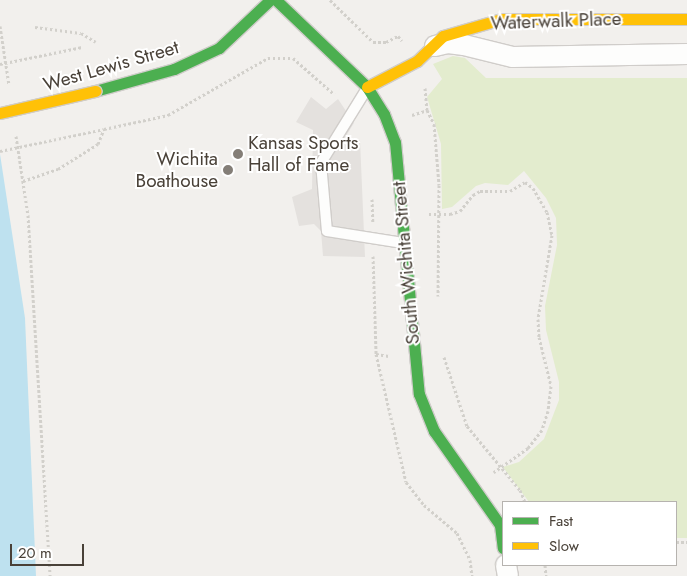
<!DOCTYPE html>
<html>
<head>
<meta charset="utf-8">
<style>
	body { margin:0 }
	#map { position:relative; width:687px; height:576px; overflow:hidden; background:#f2f0ed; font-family:Jost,sans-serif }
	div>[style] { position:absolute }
	.green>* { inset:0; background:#e3ecce }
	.parking>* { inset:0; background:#e4e1de }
	.water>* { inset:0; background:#bee1ef }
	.path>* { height:3px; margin-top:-1.5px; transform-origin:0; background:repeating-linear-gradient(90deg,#d2d0cb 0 2.5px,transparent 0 5px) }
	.roads { filter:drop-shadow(1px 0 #d0cdca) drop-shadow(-1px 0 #d0cdca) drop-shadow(0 1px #d0cdca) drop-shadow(0 -1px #d0cdca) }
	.lane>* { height:10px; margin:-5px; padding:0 5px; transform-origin:5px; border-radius:5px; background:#fdfdfc }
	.street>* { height:20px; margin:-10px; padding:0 10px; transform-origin:10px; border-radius:10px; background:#fdfdfc }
	.fast>* { height:11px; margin:-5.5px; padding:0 5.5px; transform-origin:5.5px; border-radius:5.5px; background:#4caf50 }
	.slow>* { height:11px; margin:-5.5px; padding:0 5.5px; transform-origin:5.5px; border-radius:5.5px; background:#ffc107 }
	.path-bridge>* { height:3px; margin-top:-1.5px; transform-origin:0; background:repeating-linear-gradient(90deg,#d2d0cb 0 2.5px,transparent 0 5px) }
	.bridges { filter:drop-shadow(1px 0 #d1ccc4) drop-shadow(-1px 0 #d1ccc4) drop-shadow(0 1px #d1ccc4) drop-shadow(0 -1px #d1ccc4) }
	.slow-bridge>* { height:11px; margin:-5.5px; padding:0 5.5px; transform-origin:5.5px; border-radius:5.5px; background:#ffc107 }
	.dots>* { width:14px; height:14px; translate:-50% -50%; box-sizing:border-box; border:2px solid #fff; border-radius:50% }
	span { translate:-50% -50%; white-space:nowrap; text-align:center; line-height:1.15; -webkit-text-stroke:4px #fff; paint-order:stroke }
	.street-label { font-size:19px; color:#494138 }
	.poi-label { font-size:19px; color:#494138 }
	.left { translate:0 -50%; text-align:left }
	.right { translate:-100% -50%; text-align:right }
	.legend { position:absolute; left:502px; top:501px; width:175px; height:65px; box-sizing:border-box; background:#fff; border:1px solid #b6b3af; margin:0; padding:6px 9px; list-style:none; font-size:15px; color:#494138 }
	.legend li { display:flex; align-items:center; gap:10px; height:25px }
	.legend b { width:25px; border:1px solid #b6b3af }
	.scale { position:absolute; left:10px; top:544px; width:74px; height:22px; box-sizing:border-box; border:2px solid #494138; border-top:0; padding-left:6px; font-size:15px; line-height:18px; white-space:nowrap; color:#494138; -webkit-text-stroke:4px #fff; paint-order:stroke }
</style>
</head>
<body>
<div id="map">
	<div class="green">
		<div style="clip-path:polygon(453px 56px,465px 58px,486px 78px,687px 78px,687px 538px,676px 538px,676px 502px,529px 502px,503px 467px,519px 462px,544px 439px,559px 400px,559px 382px,546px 330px,545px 306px,557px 245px,556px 218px,546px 198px,524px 171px,508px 185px,485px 183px,476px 186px,452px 207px,442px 209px,441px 144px,427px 97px,442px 79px,433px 64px)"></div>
	</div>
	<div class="parking">
		<div style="clip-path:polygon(311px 97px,326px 109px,338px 99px,354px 123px,343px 141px,360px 140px,365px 257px,323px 256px,321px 231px,314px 224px,299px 226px,292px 197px,312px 189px,313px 130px,296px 122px)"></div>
	</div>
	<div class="water">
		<div style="clip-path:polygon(0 154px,25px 318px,36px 576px,0 576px)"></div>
	</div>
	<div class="path">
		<div style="left:330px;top:0;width:60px;rotate:44.3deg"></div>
		<div style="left:373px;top:42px;width:13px"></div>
		<div style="left:386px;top:42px;width:13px;rotate:-27deg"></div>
		<div style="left:398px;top:36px;width:6px;rotate:51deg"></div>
		<div style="left:0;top:26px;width:60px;rotate:81.3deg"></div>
		<div style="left:35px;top:27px;width:46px;rotate:7.4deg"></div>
		<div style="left:81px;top:33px;width:17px;rotate:31deg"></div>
		<div style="left:293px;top:58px;width:55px;rotate:41.3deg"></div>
		<div style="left:425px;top:88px;width:22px;rotate:85deg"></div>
		<div style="left:427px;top:110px;width:16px;rotate:63deg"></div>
		<div style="left:434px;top:124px;width:61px;rotate:85.3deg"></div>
		<div style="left:439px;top:185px;width:111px;rotate:90.5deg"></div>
		<div style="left:412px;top:115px;width:16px;rotate:-18deg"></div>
		<div style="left:16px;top:136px;width:80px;rotate:81.4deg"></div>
		<div style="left:28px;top:215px;width:362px;rotate:86.5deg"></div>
		<div style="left:23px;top:181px;width:37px;rotate:-19deg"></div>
		<div style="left:58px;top:169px;width:47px;rotate:-32deg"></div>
		<div style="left:98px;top:144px;width:16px;rotate:-68deg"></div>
		<div style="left:104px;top:129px;width:66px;rotate:-12.3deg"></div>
		<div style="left:168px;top:115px;width:115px;rotate:-29.7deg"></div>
		<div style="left:268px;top:58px;width:25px"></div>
		<div style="left:372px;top:199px;width:23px;rotate:88deg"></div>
		<div style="left:429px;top:214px;width:21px"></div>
		<div style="left:450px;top:214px;width:10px;rotate:-17deg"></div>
		<div style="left:460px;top:211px;width:21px;rotate:-51deg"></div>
		<div style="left:473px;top:195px;width:8px;rotate:-30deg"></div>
		<div style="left:480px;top:191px;width:30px"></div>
		<div style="left:510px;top:191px;width:17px;rotate:-31deg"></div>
		<div style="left:525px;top:182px;width:10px;rotate:37deg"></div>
		<div style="left:533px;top:188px;width:28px;rotate:60deg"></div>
		<div style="left:547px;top:212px;width:24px;rotate:78deg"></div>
		<div style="left:552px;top:235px;width:85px;rotate:99.5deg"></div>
		<div style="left:538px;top:319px;width:18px;rotate:87deg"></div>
		<div style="left:539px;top:337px;width:50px;rotate:76.2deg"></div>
		<div style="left:551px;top:386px;width:25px;rotate:97deg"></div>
		<div style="left:548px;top:411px;width:20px;rotate:108deg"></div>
		<div style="left:542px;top:430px;width:23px;rotate:128deg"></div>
		<div style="left:528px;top:448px;width:42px;rotate:144.8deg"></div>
		<div style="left:373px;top:256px;width:98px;rotate:88.2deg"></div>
		<div style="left:376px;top:354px;width:13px;rotate:9deg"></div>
		<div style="left:376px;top:354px;width:131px;rotate:76.8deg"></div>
		<div style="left:406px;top:482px;width:29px;rotate:52deg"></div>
		<div style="left:424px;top:505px;width:43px;rotate:40.3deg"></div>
		<div style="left:457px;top:533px;width:30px;rotate:64deg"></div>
		<div style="left:470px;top:560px;width:16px;rotate:83deg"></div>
		<div style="left:444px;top:357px;width:73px;rotate:71.6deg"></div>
		<div style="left:467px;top:426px;width:83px;rotate:50.4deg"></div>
		<div style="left:520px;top:490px;width:13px;rotate:67deg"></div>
		<div style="left:676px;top:542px;width:11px"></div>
		<div style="left:545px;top:565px;width:11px;rotate:85deg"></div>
	</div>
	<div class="roads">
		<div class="lane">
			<div style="left:366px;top:90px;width:86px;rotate:121.7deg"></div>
			<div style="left:321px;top:163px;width:68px;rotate:85deg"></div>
			<div style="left:327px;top:231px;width:77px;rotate:9deg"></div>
		</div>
		<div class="street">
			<div style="left:435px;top:46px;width:13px;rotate:-13deg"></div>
			<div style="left:448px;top:43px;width:16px;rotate:7deg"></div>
			<div style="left:464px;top:45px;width:50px;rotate:13.8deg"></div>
			<div style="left:513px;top:57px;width:174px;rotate:-1deg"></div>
			<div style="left:506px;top:565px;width:11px;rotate:80deg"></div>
		</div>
		<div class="fast">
			<div style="left:276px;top:0;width:126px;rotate:43.7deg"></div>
			<div style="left:367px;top:87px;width:32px;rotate:58deg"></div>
			<div style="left:384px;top:114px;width:30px;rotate:69deg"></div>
			<div style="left:395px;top:142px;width:253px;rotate:84.6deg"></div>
			<div style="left:419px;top:394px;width:40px;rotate:68deg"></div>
			<div style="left:434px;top:431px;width:115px;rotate:54.9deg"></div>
			<div style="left:500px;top:525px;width:23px;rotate:83deg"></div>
			<div style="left:95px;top:91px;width:82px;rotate:-15.6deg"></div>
			<div style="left:174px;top:69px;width:50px;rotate:-25deg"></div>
			<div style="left:219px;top:48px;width:70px;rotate:-43.3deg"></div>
		</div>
		<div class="slow">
			<div style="left:367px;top:87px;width:56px;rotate:-27.5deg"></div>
			<div style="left:417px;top:61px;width:36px;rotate:-44deg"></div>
			<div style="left:443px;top:36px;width:60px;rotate:-16.3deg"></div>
			<div style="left:501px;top:19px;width:186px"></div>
		</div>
	</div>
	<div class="path-bridge">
		<div style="left:0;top:64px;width:84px;rotate:-11.7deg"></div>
		<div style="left:0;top:151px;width:106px;rotate:-11.9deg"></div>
	</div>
	<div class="bridges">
		<div class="slow-bridge">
			<div style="left:0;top:113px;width:98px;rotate:-13deg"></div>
		</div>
	</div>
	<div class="dots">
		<div style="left:238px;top:154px;background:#847e77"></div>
		<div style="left:228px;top:170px;background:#847e77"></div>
	</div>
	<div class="street-label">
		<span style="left:556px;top:21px;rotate:-2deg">Waterwalk Place</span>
		<span style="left:111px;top:66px;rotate:-16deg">West Lewis Street</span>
		<span style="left:406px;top:263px;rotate:-95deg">South Wichita Street</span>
	</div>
	<div class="poi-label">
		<span class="left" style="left:248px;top:154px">Kansas Sports<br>Hall of Fame</span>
		<span class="right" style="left:218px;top:170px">Wichita<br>Boathouse</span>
	</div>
	<ul class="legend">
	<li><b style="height:6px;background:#4caf50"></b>Fast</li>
	<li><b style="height:6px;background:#ffc107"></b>Slow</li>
	</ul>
	<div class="scale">20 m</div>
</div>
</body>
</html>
